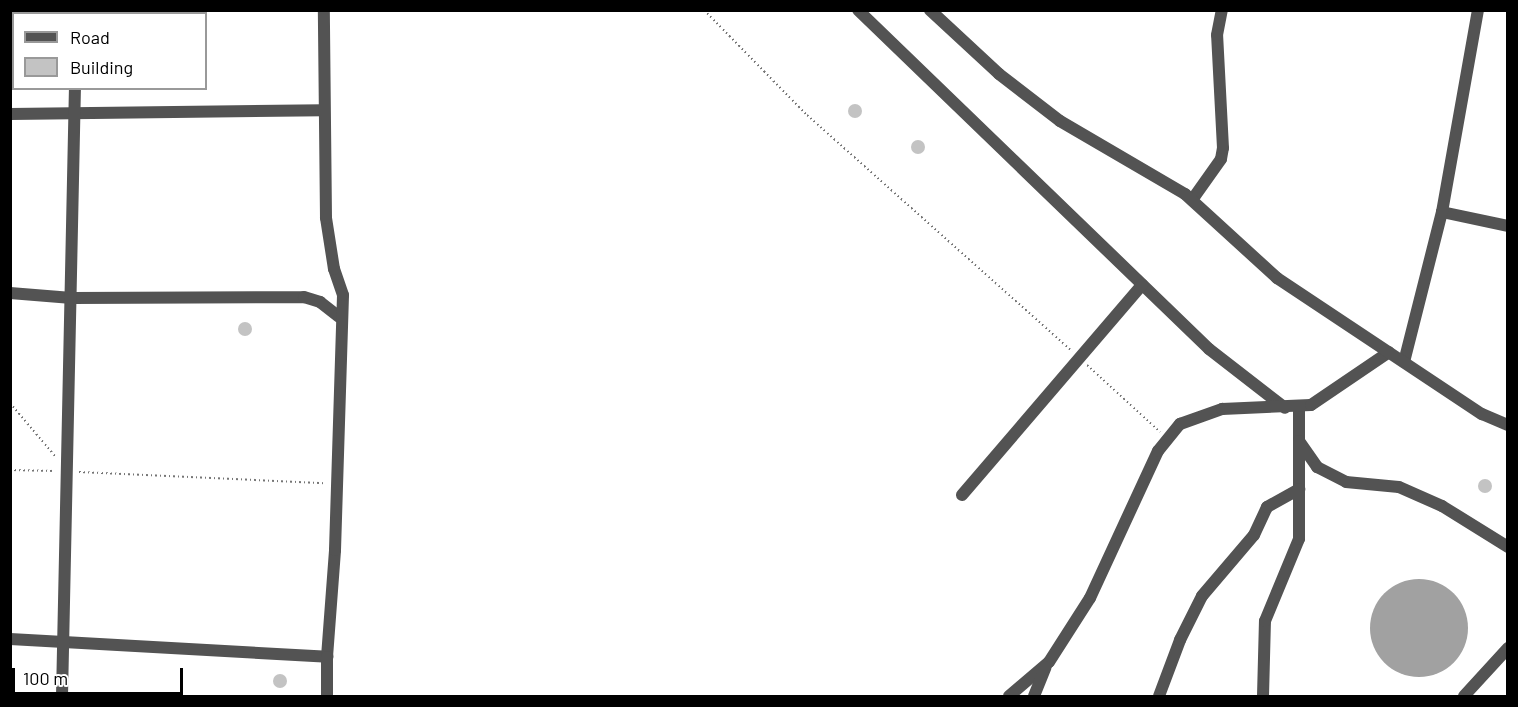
<!DOCTYPE html>
<html>
<head>
<meta charset="utf-8">
<style>
	body { margin:0 }
	#map { position:relative; width:1518px; height:707px; overflow:hidden; background:#fff; font-family:Barlow,sans-serif }
	div>[style] { position:absolute }
	.water>* { inset:0; background:#a1a1a1 }
	.round { border-radius:50% }
	.building>* { inset:0; background:#c3c3c3 }
	.path>* { height:2px; margin-top:-1px; transform-origin:0; background:repeating-linear-gradient(90deg,#757575 0 1.5px,transparent 0 4.5px) }
	.minor>* { height:12px; margin:-6px; padding:0 6px; transform-origin:6px; border-radius:6px; background:#535353 }
	.tertiary>* { height:12px; margin:-6px; padding:0 6px; transform-origin:6px; border-radius:6px; background:#535353 }
	span { translate:-50% -50%; white-space:nowrap; text-align:center; line-height:1.15; -webkit-text-stroke:4.5px #fff; paint-order:stroke }
	.frame { position:absolute; inset:0; border:12px solid #000; pointer-events:none }
	.legend { position:absolute; left:12px; top:12px; width:195px; height:78px; box-sizing:border-box; background:#fff; border:2px solid #999; margin:0; padding:8px 10px; list-style:none; font-size:18px; color:#000 }
	.legend li { display:flex; align-items:center; gap:12px; height:30px }
	.legend b { width:30px; border:2px solid #999 }
	.scale { position:absolute; left:12px; top:668px; width:171px; height:27px; box-sizing:border-box; border:3px solid #000; border-top:0; padding-left:8px; font-size:18px; line-height:21px; white-space:nowrap; color:#000; -webkit-text-stroke:4px #fff; paint-order:stroke }
</style>
</head>
<body>
<div id="map">
	<div class="water">
		<div class="round" style="left:1370px;top:579px;width:98px;height:98px"></div>
	</div>
	<div class="building">
		<div class="round" style="left:848px;top:104px;width:14px;height:14px"></div>
		<div class="round" style="left:911px;top:140px;width:14px;height:14px"></div>
		<div class="round" style="left:238px;top:322px;width:14px;height:14px"></div>
		<div class="round" style="left:1478px;top:479px;width:14px;height:14px"></div>
		<div class="round" style="left:273px;top:674px;width:14px;height:14px"></div>
	</div>
	<div class="path">
		<div style="left:704px;top:10px;width:147px;rotate:45.6deg"></div>
		<div style="left:807px;top:115px;width:355px;rotate:41.7deg"></div>
		<div style="left:1087px;top:365px;width:99px;rotate:42.5deg"></div>
		<div style="left:10px;top:403px;width:70px;rotate:49.7deg"></div>
		<div style="left:10px;top:470px;width:45px;rotate:1.3deg"></div>
		<div style="left:79px;top:472px;width:246px;rotate:2.6deg"></div>
	</div>
	<div class="minor">
		<div style="left:858px;top:10px;width:488px;rotate:44deg"></div>
		<div style="left:1209px;top:349px;width:96px;rotate:37.8deg"></div>
		<div style="left:77px;top:14px;width:4px;rotate:-90deg"></div>
		<div style="left:10px;top:114px;width:313px;rotate:-0.7deg"></div>
		<div style="left:1192px;top:200px;width:50px;rotate:-54.7deg"></div>
		<div style="left:1221px;top:159px;width:11px;rotate:-80deg"></div>
		<div style="left:1223px;top:148px;width:113px;rotate:-93deg"></div>
		<div style="left:1217px;top:35px;width:25px;rotate:-79deg"></div>
		<div style="left:1442px;top:212px;width:67px;rotate:12deg"></div>
		<div style="left:10px;top:293px;width:62px;rotate:4.6deg"></div>
		<div style="left:72px;top:298px;width:232px;rotate:-0.2deg"></div>
		<div style="left:304px;top:297px;width:17px;rotate:17deg"></div>
		<div style="left:320px;top:302px;width:24px;rotate:38deg"></div>
		<div style="left:1404px;top:362px;width:155px;rotate:-75.8deg"></div>
		<div style="left:1442px;top:212px;width:205px;rotate:-79.9deg"></div>
		<div style="left:1299px;top:408px;width:33px;rotate:90deg"></div>
		<div style="left:1299px;top:441px;width:32px;rotate:55deg"></div>
		<div style="left:1317px;top:467px;width:33px;rotate:27deg"></div>
		<div style="left:1346px;top:482px;width:53px;rotate:5.4deg"></div>
		<div style="left:1399px;top:487px;width:47px;rotate:23.8deg"></div>
		<div style="left:1442px;top:506px;width:78px;rotate:31.8deg"></div>
		<div style="left:962px;top:495px;width:277px;rotate:-49.4deg"></div>
		<div style="left:10px;top:639px;width:318px;rotate:3.2deg"></div>
		<div style="left:327px;top:657px;width:107px;rotate:-85.7deg"></div>
		<div style="left:335px;top:550px;width:255px;rotate:-88.2deg"></div>
		<div style="left:343px;top:295px;width:28px;rotate:-109deg"></div>
		<div style="left:334px;top:269px;width:52px;rotate:-98.9deg"></div>
		<div style="left:326px;top:218px;width:208px;rotate:-90.6deg"></div>
		<div style="left:327px;top:657px;width:39px;rotate:90deg"></div>
		<div style="left:62px;top:696px;width:608px;rotate:-88.78deg"></div>
		<div style="left:1009px;top:696px;width:52px;rotate:-40.4deg"></div>
		<div style="left:1049px;top:662px;width:76px;rotate:-57.4deg"></div>
		<div style="left:1090px;top:598px;width:162px;rotate:-65.2deg"></div>
		<div style="left:1158px;top:451px;width:35px;rotate:-51deg"></div>
		<div style="left:1180px;top:424px;width:45px;rotate:-19.7deg"></div>
		<div style="left:1222px;top:409px;width:89px;rotate:-2.6deg"></div>
		<div style="left:1311px;top:405px;width:94px;rotate:-34.2deg"></div>
		<div style="left:1034px;top:696px;width:31px;rotate:-68deg"></div>
		<div style="left:1159px;top:696px;width:60px;rotate:-69.4deg"></div>
		<div style="left:1180px;top:640px;width:49px;rotate:-63.4deg"></div>
		<div style="left:1202px;top:596px;width:80px;rotate:-49.6deg"></div>
		<div style="left:1254px;top:535px;width:31px;rotate:-65deg"></div>
		<div style="left:1267px;top:507px;width:37px;rotate:-29deg"></div>
		<div style="left:1299px;top:489px;width:48px;rotate:-90deg"></div>
		<div style="left:1263px;top:696px;width:75px;rotate:-88.5deg"></div>
		<div style="left:1265px;top:621px;width:89px;rotate:-67.5deg"></div>
		<div style="left:1299px;top:539px;width:50px;rotate:-90deg"></div>
		<div style="left:1464px;top:696px;width:65px;rotate:-47.5deg"></div>
	</div>
	<div class="tertiary">
		<div style="left:930px;top:10px;width:94px;rotate:42.8deg"></div>
		<div style="left:999px;top:74px;width:77px;rotate:37.6deg"></div>
		<div style="left:1060px;top:121px;width:145px;rotate:30.3deg"></div>
		<div style="left:1185px;top:194px;width:125px;rotate:42.4deg"></div>
		<div style="left:1277px;top:278px;width:246px;rotate:33.6deg"></div>
		<div style="left:1482px;top:414px;width:28px;rotate:23deg"></div>
	</div>
	<div class="frame"></div>
	<ul class="legend">
	<li><b style="height:8px;background:#535353"></b>Road</li>
	<li><b style="height:16px;background:#c3c3c3"></b>Building</li>
	</ul>
	<div class="scale">100 m</div>
</div>
</body>
</html>
